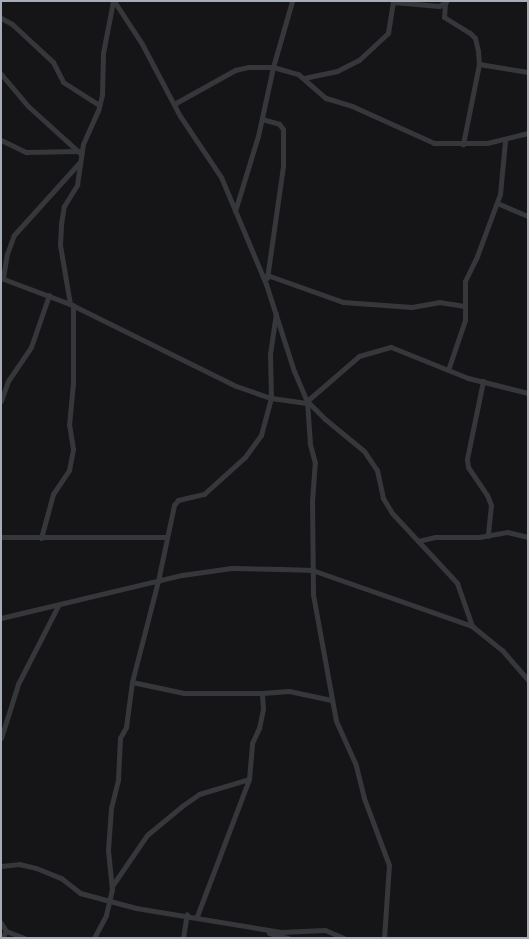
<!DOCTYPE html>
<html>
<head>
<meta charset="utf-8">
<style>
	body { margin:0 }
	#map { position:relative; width:529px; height:939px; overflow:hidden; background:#151517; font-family:Karla,sans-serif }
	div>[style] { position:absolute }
	.minor>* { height:5px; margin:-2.5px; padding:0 2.5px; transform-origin:2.5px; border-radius:2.5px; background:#36373b }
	span { translate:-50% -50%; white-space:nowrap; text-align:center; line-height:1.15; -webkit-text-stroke:3.5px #101012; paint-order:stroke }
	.frame { position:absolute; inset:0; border:2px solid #a7adb6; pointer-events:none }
</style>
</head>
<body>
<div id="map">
	<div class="minor">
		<div style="left:114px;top:1px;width:51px;rotate:56.9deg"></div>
		<div style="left:142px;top:44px;width:81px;rotate:62.2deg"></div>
		<div style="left:180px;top:116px;width:73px;rotate:56.1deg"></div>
		<div style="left:221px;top:177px;width:116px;rotate:67.2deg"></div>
		<div style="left:266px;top:284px;width:91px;rotate:72.2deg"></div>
		<div style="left:294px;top:371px;width:33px;rotate:67deg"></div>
		<div style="left:307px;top:401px;width:25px;rotate:45deg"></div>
		<div style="left:325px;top:419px;width:50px;rotate:39.4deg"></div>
		<div style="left:364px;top:451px;width:23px;rotate:56deg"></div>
		<div style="left:377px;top:470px;width:29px;rotate:78deg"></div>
		<div style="left:383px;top:498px;width:17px;rotate:59deg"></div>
		<div style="left:392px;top:513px;width:96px;rotate:47.1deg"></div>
		<div style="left:457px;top:583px;width:46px;rotate:70.8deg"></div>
		<div style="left:472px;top:626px;width:38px;rotate:39deg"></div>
		<div style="left:502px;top:650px;width:40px;rotate:49deg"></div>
		<div style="left:393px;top:2px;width:46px;rotate:5deg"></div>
		<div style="left:439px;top:6px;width:8px;rotate:-30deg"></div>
		<div style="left:445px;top:3px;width:14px;rotate:94deg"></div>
		<div style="left:444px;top:17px;width:31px;rotate:32deg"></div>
		<div style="left:470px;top:33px;width:7px;rotate:45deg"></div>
		<div style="left:475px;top:38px;width:13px;rotate:77deg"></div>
		<div style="left:478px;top:51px;width:13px;rotate:86deg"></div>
		<div style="left:479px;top:64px;width:82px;rotate:101.3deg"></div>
		<div style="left:1px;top:18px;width:13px;rotate:29deg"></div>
		<div style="left:12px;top:24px;width:56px;rotate:42.8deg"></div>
		<div style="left:53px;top:62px;width:22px;rotate:63deg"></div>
		<div style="left:63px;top:82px;width:43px;rotate:32.6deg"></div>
		<div style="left:479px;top:64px;width:50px;rotate:9.3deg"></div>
		<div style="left:1px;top:74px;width:42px;rotate:49.8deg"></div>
		<div style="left:28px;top:106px;width:72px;rotate:42.2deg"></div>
		<div style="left:304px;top:78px;width:34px;rotate:-12deg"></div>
		<div style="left:337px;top:71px;width:25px;rotate:-27deg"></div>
		<div style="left:359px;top:60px;width:40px;rotate:-43deg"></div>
		<div style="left:388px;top:33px;width:32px;rotate:-81deg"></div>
		<div style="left:174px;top:104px;width:70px;rotate:-29.1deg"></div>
		<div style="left:235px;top:70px;width:13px;rotate:-13deg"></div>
		<div style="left:248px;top:67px;width:25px"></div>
		<div style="left:273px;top:67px;width:26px;rotate:16deg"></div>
		<div style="left:298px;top:74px;width:37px;rotate:41deg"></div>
		<div style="left:326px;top:98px;width:27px;rotate:17deg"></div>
		<div style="left:352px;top:106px;width:90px;rotate:24.3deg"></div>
		<div style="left:434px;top:143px;width:53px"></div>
		<div style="left:487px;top:143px;width:42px;rotate:-13.7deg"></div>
		<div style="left:262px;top:119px;width:18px;rotate:16deg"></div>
		<div style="left:279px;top:124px;width:6px;rotate:51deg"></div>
		<div style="left:283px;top:129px;width:37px;rotate:90deg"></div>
		<div style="left:283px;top:166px;width:113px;rotate:98.1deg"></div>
		<div style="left:1px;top:140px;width:28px;rotate:26deg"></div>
		<div style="left:26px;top:152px;width:52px;rotate:-1.1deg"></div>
		<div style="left:497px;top:203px;width:34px;rotate:23deg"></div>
		<div style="left:235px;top:211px;width:78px;rotate:-73deg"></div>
		<div style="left:258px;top:136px;width:71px;rotate:-77.7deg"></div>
		<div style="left:273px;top:67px;width:69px;rotate:-73.9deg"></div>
		<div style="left:267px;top:275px;width:81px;rotate:19.6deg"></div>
		<div style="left:343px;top:302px;width:69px;rotate:4.1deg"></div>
		<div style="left:412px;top:307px;width:27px;rotate:-10deg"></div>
		<div style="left:439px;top:302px;width:24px;rotate:9deg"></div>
		<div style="left:1px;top:278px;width:74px;rotate:20.6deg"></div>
		<div style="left:70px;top:304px;width:185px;rotate:26.3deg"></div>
		<div style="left:236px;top:386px;width:37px;rotate:19deg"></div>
		<div style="left:271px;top:398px;width:36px;rotate:8deg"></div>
		<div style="left:3px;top:278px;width:24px;rotate:-81deg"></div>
		<div style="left:7px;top:254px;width:20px;rotate:-70deg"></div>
		<div style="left:14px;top:235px;width:98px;rotate:-47.9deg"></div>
		<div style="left:70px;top:304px;width:60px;rotate:-99.6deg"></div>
		<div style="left:60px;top:245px;width:21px;rotate:-87deg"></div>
		<div style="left:61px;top:224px;width:18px;rotate:-81deg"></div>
		<div style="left:64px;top:206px;width:25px;rotate:-58deg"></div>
		<div style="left:77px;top:185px;width:41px;rotate:-81.7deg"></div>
		<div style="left:83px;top:144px;width:36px;rotate:-66deg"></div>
		<div style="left:98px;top:111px;width:16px;rotate:-76deg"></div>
		<div style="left:102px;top:95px;width:42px;rotate:-88.6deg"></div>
		<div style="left:103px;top:53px;width:53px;rotate:-79.1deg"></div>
		<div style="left:448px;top:370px;width:53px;rotate:-71.2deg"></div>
		<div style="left:465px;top:320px;width:39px;rotate:-90deg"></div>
		<div style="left:465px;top:281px;width:28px;rotate:-64deg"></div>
		<div style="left:477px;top:256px;width:66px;rotate:-69.6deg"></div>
		<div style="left:500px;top:194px;width:53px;rotate:-84.6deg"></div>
		<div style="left:483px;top:381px;width:80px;rotate:101.6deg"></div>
		<div style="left:467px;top:459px;width:8px;rotate:83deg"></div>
		<div style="left:468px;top:467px;width:34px;rotate:56deg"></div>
		<div style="left:487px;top:495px;width:11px;rotate:68deg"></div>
		<div style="left:491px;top:505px;width:31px;rotate:96deg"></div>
		<div style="left:1px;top:401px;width:21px;rotate:-71deg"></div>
		<div style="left:8px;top:381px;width:41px;rotate:-55.9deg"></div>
		<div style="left:31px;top:347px;width:55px;rotate:-70.9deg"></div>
		<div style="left:1px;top:537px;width:166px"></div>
		<div style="left:41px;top:538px;width:46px;rotate:-74.7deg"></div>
		<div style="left:53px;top:494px;width:29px;rotate:-56deg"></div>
		<div style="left:69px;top:470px;width:21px;rotate:-79deg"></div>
		<div style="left:73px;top:449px;width:24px;rotate:-99deg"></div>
		<div style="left:69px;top:425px;width:42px;rotate:-84.6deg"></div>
		<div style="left:73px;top:383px;width:78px;rotate:-90deg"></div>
		<div style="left:418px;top:541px;width:17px;rotate:-13deg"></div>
		<div style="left:435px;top:537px;width:44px"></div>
		<div style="left:479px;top:537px;width:28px;rotate:-10deg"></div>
		<div style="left:507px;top:532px;width:22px;rotate:13deg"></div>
		<div style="left:1px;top:618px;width:186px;rotate:-13.4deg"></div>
		<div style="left:182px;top:575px;width:50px;rotate:-8deg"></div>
		<div style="left:232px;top:568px;width:49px;rotate:1.2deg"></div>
		<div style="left:281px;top:569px;width:31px;rotate:2deg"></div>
		<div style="left:312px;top:570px;width:170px;rotate:19.3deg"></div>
		<div style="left:132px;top:682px;width:53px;rotate:11.9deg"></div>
		<div style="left:184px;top:693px;width:78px"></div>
		<div style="left:1px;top:738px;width:57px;rotate:-72.5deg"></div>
		<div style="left:18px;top:684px;width:88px;rotate:-62.9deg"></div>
		<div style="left:1px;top:866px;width:18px;rotate:-6deg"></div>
		<div style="left:19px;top:864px;width:17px;rotate:13deg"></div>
		<div style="left:36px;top:868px;width:27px;rotate:22deg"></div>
		<div style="left:61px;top:878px;width:24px;rotate:38deg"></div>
		<div style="left:80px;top:893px;width:58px;rotate:15deg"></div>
		<div style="left:136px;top:908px;width:147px;rotate:9.4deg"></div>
		<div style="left:281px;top:932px;width:44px;rotate:-2.6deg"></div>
		<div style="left:325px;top:930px;width:21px;rotate:23deg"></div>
		<div style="left:112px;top:886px;width:62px;rotate:-55.5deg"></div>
		<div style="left:147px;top:835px;width:45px;rotate:-39.6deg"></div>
		<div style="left:182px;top:806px;width:21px;rotate:-35deg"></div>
		<div style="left:199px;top:794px;width:52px;rotate:-16.7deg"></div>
		<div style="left:197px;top:916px;width:147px;rotate:-69.2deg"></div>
		<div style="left:249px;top:779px;width:36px;rotate:-85deg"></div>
		<div style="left:252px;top:743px;width:17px;rotate:-65deg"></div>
		<div style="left:259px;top:728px;width:19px;rotate:-78deg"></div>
		<div style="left:263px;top:709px;width:16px;rotate:-94deg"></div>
		<div style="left:262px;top:693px;width:27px;rotate:-4deg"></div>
		<div style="left:289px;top:691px;width:43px;rotate:12.1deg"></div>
		<div style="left:1px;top:923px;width:9px;rotate:58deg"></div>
		<div style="left:269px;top:933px;width:20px;rotate:15deg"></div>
		<div style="left:2px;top:938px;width:8px;rotate:-60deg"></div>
		<div style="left:6px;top:931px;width:19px;rotate:21deg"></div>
		<div style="left:94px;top:938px;width:26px;rotate:-62deg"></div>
		<div style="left:106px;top:915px;width:26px;rotate:-77deg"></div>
		<div style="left:112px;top:890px;width:40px;rotate:-95.7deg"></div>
		<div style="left:108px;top:850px;width:42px;rotate:-85.9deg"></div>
		<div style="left:111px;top:808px;width:29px;rotate:-76deg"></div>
		<div style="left:118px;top:780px;width:42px;rotate:-87.3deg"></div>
		<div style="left:120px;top:738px;width:13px;rotate:-61deg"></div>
		<div style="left:126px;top:727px;width:45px;rotate:-82.4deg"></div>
		<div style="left:132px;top:682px;width:104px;rotate:-75.6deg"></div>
		<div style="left:158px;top:581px;width:78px;rotate:-78.1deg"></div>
		<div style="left:174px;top:505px;width:6px;rotate:-51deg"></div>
		<div style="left:178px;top:500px;width:27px;rotate:-13deg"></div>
		<div style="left:204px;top:494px;width:55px;rotate:-42.1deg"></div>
		<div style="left:245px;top:457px;width:27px;rotate:-54deg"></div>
		<div style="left:261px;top:435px;width:38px;rotate:-75deg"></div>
		<div style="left:271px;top:398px;width:44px;rotate:-91.3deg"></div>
		<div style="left:270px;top:354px;width:41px;rotate:-81.7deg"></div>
		<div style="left:183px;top:938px;width:24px;rotate:-81deg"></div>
		<div style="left:384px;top:938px;width:73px;rotate:-86.1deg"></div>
		<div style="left:389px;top:865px;width:72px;rotate:-110.5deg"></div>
		<div style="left:364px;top:798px;width:36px;rotate:-104deg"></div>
		<div style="left:355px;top:763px;width:46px;rotate:-114.3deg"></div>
		<div style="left:336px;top:721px;width:129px;rotate:-100.3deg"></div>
		<div style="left:313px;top:594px;width:92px;rotate:-90.6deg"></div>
		<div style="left:312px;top:502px;width:39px;rotate:-86deg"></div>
		<div style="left:315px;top:463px;width:20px;rotate:-105deg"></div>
		<div style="left:310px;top:444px;width:43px;rotate:-94deg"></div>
		<div style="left:307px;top:401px;width:69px;rotate:-40.9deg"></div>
		<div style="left:359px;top:356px;width:33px;rotate:-16deg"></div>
		<div style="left:391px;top:347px;width:83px;rotate:21.9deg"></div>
		<div style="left:468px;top:378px;width:62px;rotate:14deg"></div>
	</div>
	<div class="frame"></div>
</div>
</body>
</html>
